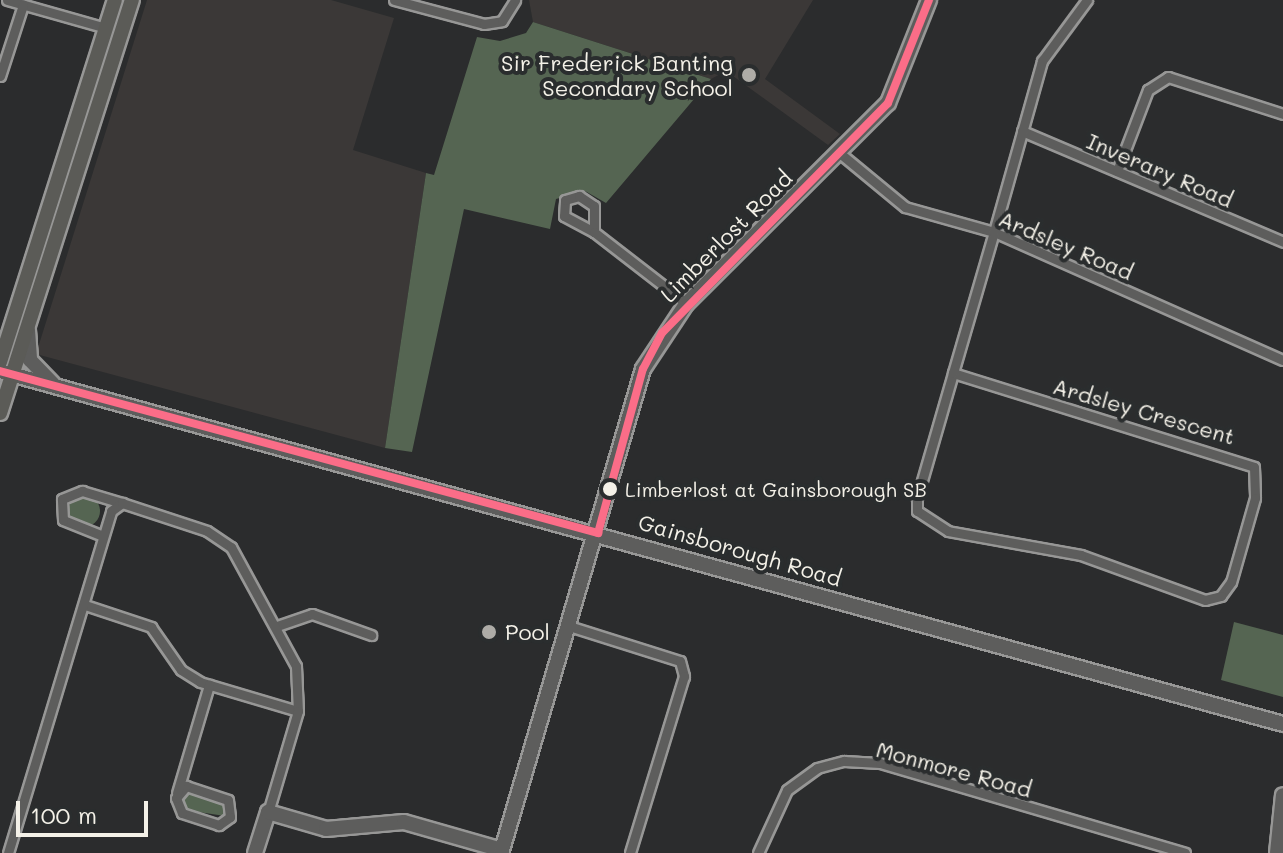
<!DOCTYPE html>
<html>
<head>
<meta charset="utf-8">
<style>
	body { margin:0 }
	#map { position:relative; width:1283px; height:853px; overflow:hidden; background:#2b2c2d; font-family:Mali,sans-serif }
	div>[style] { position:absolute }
	.built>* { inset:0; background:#3b3837 }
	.green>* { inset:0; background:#556552 }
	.round { border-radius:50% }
	.roads { filter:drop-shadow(2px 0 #979796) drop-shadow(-2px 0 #979796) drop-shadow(0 2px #979796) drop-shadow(0 -2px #979796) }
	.street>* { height:9px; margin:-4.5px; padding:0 4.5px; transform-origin:4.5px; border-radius:4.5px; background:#5d5d5c }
	.secondary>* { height:14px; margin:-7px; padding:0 7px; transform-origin:7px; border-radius:7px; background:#5d5d5c }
	.primary>* { height:14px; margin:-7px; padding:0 7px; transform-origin:7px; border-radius:7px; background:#5b5b57 }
	.bus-1>* { height:8px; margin:-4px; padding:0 4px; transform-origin:4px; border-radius:4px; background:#fb6d88 }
	.dots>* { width:22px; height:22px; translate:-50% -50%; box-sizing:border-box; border:4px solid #2a2d2e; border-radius:50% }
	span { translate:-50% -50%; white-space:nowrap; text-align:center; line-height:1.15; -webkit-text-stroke:8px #2a2d2e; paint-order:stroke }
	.bus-label { font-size:20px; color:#f4f1e8 }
	.left { translate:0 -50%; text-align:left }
	.poi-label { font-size:22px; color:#f4f1e8 }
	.right { translate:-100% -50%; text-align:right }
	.street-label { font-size:22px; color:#f4f1e8 }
	.scale { position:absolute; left:16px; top:801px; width:132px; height:36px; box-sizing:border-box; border:4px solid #f4f1e8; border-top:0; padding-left:10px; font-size:24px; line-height:28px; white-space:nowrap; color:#f4f1e8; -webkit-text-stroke:6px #2a2d2e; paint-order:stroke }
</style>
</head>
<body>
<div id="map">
	<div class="built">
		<div style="clip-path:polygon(147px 0,331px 0,394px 18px,353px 150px,426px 173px,385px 448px,36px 354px)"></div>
		<div style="clip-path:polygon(529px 0,813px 0,765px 79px,840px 134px,828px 145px,726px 71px,711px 79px,533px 22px)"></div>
	</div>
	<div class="green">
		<div style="clip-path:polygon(533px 22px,711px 79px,606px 203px,585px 191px,556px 199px,550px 229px,464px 209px,412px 452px,385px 448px,426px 173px,434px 175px,477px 37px,500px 41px,526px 33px)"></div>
		<div class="round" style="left:68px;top:495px;width:32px;height:32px"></div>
		<div style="clip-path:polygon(1234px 622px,1283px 635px,1283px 697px,1221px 680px)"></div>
		<div style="clip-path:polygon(192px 793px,224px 804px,225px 816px,185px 810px,180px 799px)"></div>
	</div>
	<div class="roads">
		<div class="street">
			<div style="left:7px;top:0;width:103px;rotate:15.8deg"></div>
			<div style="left:394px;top:0;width:93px;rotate:14.9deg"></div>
			<div style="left:484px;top:24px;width:18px;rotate:-9deg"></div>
			<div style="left:502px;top:21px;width:25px;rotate:-58deg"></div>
			<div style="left:0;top:76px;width:75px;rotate:-72.1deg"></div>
			<div style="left:1022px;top:131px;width:284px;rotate:23deg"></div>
			<div style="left:842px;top:155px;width:82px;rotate:39.5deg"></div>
			<div style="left:905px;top:207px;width:92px;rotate:15.7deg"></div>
			<div style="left:994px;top:232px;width:316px;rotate:23.9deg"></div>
			<div style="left:1117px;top:171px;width:87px;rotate:-69.1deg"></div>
			<div style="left:1148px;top:90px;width:24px;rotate:-33deg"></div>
			<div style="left:1168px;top:77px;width:121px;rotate:17.8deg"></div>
			<div style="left:594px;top:232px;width:34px;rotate:-152deg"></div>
			<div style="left:564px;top:216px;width:16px;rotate:-86deg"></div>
			<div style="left:565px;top:200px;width:15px;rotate:-16deg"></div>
			<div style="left:579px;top:196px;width:18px;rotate:34deg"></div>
			<div style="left:594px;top:206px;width:26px;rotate:90deg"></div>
			<div style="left:594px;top:232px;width:116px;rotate:37.7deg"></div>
			<div style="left:953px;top:373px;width:315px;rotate:17.3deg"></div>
			<div style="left:1254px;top:467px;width:31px;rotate:88deg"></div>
			<div style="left:1255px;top:498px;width:87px;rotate:105.9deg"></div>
			<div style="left:1231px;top:582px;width:17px;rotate:126deg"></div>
			<div style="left:1221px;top:596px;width:16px;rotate:166deg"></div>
			<div style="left:1205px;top:600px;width:132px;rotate:-160.1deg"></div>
			<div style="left:1081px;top:555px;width:135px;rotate:-169.8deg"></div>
			<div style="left:948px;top:531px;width:37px;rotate:-147deg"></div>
			<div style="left:917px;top:511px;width:13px;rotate:-90deg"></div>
			<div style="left:917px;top:498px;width:130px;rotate:-73.9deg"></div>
			<div style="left:953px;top:373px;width:147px;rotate:-73.8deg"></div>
			<div style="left:994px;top:232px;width:178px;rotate:-74.3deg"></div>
			<div style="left:1042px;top:61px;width:76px;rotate:-53.6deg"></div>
			<div style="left:103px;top:536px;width:43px;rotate:-158.2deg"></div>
			<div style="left:63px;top:520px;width:21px;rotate:-93deg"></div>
			<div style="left:62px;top:499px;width:22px;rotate:-22deg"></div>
			<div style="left:82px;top:491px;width:42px;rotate:16.7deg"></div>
			<div style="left:85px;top:605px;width:70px;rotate:18.4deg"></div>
			<div style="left:151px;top:627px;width:52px;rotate:55.1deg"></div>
			<div style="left:181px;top:670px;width:22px;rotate:32deg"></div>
			<div style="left:200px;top:682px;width:102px;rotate:16.5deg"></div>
			<div style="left:277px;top:626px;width:37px;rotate:-19deg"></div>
			<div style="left:312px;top:614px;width:63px;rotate:19.6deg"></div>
			<div style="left:572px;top:627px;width:113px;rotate:17.5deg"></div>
			<div style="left:680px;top:661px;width:16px;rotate:75deg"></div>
			<div style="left:684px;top:676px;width:185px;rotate:107deg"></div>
			<div style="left:186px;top:786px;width:44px;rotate:18.4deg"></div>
			<div style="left:228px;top:800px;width:17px;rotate:83deg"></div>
			<div style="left:230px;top:817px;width:14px;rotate:144deg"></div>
			<div style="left:219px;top:825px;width:39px;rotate:-162deg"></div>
			<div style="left:182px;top:813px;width:16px;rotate:-112deg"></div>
			<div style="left:176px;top:798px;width:16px;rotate:-50deg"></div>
			<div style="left:177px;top:793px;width:113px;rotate:-73.5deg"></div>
			<div style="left:8px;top:853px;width:357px;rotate:-73.2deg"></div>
			<div style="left:111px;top:511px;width:14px;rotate:-36deg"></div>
			<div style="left:122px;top:503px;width:89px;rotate:18.2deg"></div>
			<div style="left:207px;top:531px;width:29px;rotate:34deg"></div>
			<div style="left:231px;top:547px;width:136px;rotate:61.4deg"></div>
			<div style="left:296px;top:666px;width:45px;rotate:87.5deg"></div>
			<div style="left:298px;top:711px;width:105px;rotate:106.5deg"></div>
			<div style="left:758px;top:853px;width:69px;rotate:-65.3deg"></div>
			<div style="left:787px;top:790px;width:37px;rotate:-36deg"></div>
			<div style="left:817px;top:768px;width:28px;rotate:-15deg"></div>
			<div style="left:844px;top:761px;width:36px;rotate:3deg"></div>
			<div style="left:880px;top:763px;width:318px;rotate:16.4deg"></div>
		</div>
		<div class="secondary">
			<div style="left:28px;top:330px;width:30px;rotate:86deg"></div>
			<div style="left:30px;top:360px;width:33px;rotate:46deg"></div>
			<div style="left:0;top:371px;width:1331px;rotate:15.38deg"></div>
			<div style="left:255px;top:853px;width:43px;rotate:-72.4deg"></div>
			<div style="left:268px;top:812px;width:60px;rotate:16.3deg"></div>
			<div style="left:326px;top:829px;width:78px;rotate:-5.1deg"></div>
			<div style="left:404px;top:822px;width:102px;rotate:15.9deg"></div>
			<div style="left:502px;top:850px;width:501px;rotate:-73.66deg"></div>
			<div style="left:643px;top:369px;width:78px;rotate:-56.5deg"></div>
			<div style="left:686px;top:304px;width:285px;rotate:-44.9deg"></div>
			<div style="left:888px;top:103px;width:111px;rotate:-68.3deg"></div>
			<div style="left:1277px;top:853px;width:58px;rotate:-84.1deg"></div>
		</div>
		<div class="primary">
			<div style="left:0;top:362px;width:380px;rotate:-72.4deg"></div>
			<div style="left:0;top:413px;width:434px;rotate:-72.3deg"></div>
		</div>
	</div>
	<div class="bus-1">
		<div style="left:0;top:371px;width:620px;rotate:15.16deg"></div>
		<div style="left:598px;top:533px;width:170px;rotate:-74.7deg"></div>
		<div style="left:643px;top:369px;width:41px;rotate:-62.2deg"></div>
		<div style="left:662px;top:333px;width:322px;rotate:-45.5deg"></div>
		<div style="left:888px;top:103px;width:111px;rotate:-68.3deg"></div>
	</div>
	<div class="dots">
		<div style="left:749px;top:75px;background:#aeaca7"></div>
		<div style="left:610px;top:489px;background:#f4f1e8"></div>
		<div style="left:489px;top:632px;background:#aeaca7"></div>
	</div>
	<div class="bus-label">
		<span class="left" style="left:625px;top:489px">Limberlost at Gainsborough SB</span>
	</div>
	<div class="poi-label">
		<span class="right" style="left:733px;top:75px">Sir Frederick Banting<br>Secondary School</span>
		<span class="left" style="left:505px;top:632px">Pool</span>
	</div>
	<div class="street-label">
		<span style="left:1160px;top:170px;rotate:23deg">Inverary Road</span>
		<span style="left:726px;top:236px;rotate:-45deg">Limberlost Road</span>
		<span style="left:1066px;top:245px;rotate:23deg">Ardsley Road</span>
		<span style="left:1144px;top:411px;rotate:16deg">Ardsley Crescent</span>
		<span style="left:740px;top:550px;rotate:16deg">Gainsborough Road</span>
		<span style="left:954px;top:769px;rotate:15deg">Monmore Road</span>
	</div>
	<div class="scale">100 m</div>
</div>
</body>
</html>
